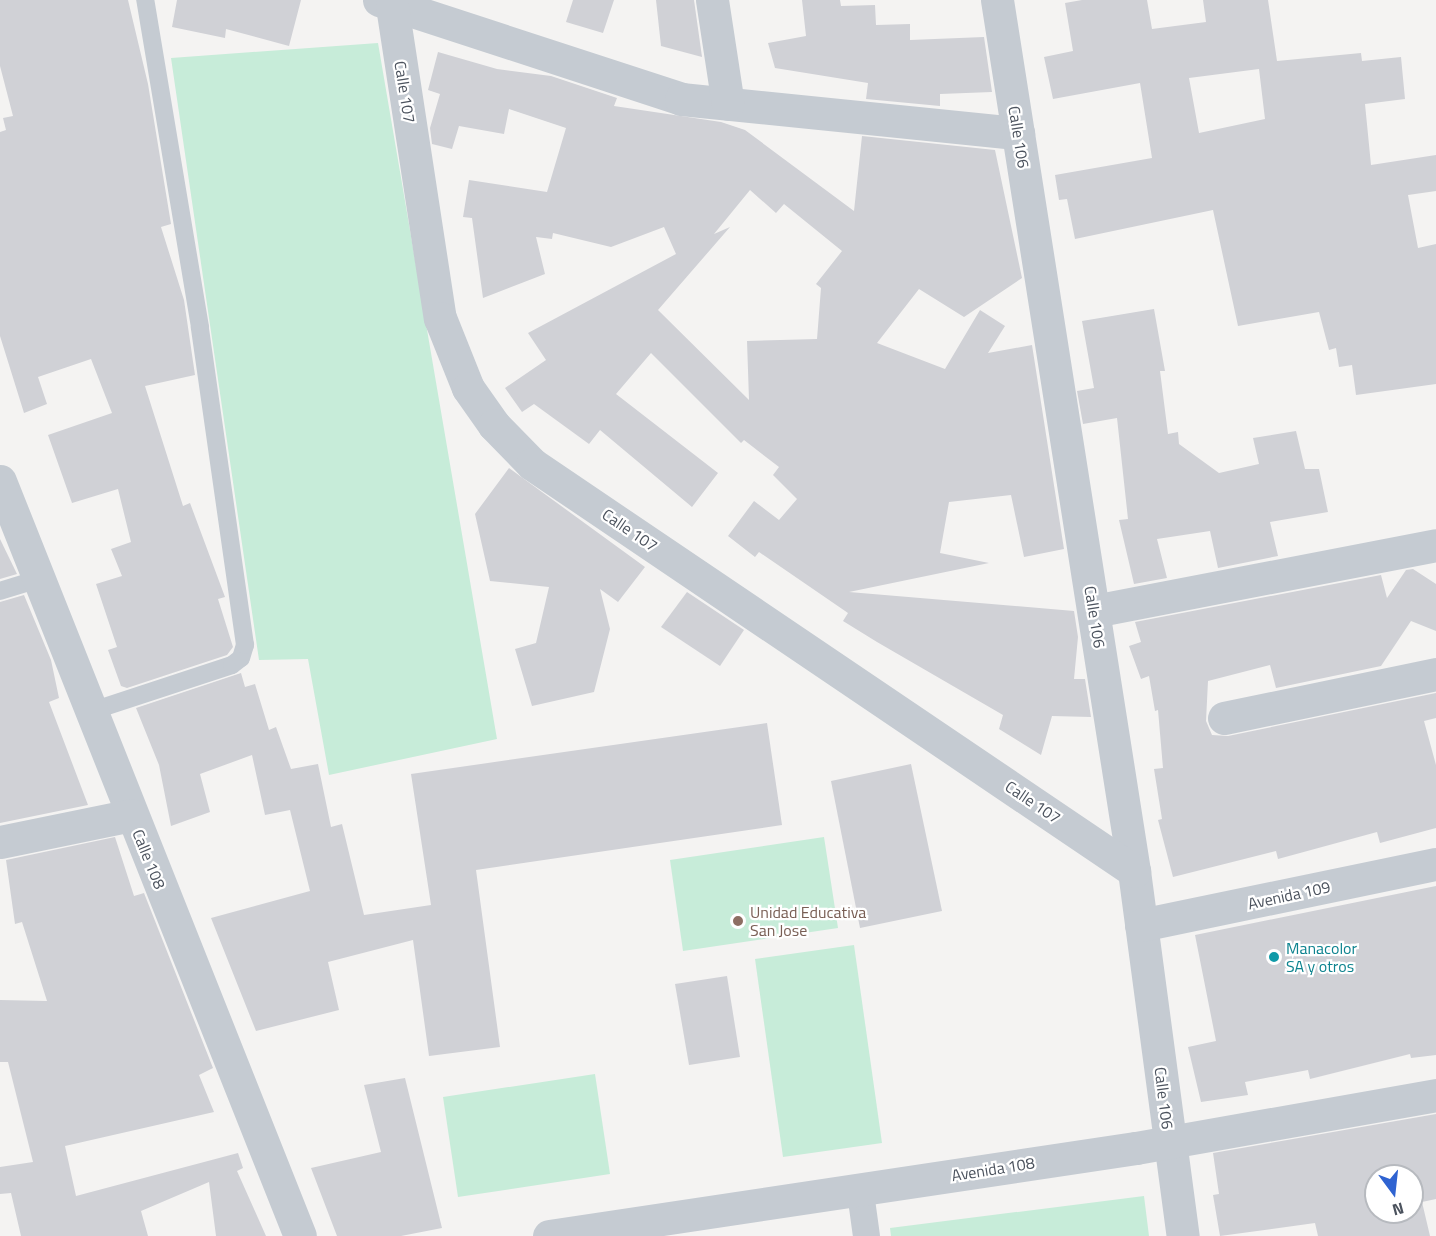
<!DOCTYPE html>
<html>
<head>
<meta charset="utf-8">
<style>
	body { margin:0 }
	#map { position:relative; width:1436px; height:1236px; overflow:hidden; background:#f4f3f2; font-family:"Titillium Web",sans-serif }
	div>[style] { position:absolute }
	.green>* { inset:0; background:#c7ecd9 }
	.building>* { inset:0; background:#d0d1d6 }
	.service>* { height:18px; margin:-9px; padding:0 9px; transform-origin:9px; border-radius:9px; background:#c5cbd2 }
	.pedestrian>* { height:27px; margin:-13.5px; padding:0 13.5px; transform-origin:13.5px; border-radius:13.5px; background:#c5cbd2 }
	.minor>* { height:33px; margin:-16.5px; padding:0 16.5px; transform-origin:16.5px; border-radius:16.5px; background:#c5cbd2 }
	.tertiary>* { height:33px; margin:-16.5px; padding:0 16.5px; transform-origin:16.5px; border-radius:16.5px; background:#c5cbd2 }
	.dots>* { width:16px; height:16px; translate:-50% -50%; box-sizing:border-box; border:3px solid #fff; border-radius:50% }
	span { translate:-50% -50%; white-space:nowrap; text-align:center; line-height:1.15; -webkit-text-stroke:4.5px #fff; paint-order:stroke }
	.street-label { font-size:16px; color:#4c535e }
	.education-label { font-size:16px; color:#785e54 }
	.left { translate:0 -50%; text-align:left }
	.culture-label { font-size:16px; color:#0d838f }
	.north { position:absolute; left:1364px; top:1164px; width:60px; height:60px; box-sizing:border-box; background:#fff; border:2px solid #b7babf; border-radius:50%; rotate:165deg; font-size:16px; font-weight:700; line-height:24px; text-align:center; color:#4c535e }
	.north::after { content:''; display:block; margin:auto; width:21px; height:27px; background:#2f63d1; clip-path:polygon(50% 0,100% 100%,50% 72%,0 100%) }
</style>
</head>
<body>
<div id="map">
	<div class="green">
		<div style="clip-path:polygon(378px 43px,497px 739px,329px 775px,308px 659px,259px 660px,171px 58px)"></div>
		<div style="clip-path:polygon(824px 837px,838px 928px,683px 951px,670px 860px)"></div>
		<div style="clip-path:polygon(854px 945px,882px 1143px,783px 1157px,755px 959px)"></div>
		<div style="clip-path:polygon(595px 1074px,610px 1174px,458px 1197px,443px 1097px)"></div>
		<div style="clip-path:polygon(1144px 1196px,1149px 1236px,891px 1236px,890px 1228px)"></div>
	</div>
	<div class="building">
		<div style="clip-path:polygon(0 0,128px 0,148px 84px,171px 224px,161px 227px,184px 300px,195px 375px,145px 386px,183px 506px,190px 503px,225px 597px,218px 599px,233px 647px,227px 655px,127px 688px,121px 686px,108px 650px,117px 647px,96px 584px,122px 576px,111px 549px,131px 542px,118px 489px,72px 503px,48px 435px,112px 413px,91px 359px,38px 377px,47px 404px,24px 413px,0 336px,0 132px,6px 130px,3px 118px,13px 116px,0 66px)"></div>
		<div style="clip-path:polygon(177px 0,301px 0,289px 46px,226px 29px,225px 38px,172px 27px)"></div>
		<div style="clip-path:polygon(573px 0,614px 0,603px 33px,566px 22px)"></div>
		<div style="clip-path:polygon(656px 0,694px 0,702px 57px,661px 46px)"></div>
		<div style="clip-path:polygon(802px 0,840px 0,841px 6px,875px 5px,876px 25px,910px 24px,910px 40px,984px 37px,992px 92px,940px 94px,940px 106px,866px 99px,868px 83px,775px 68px,768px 43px,806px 36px)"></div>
		<div style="clip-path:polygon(evenodd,1082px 0,1147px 0,1152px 29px,1206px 22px,1203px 0,1268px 0,1277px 61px,1361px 53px,1362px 61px,1401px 57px,1405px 99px,1365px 104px,1371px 165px,1436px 155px,1436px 191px,1408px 195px,1418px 248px,1436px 244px,1436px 384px,1356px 395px,1352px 365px,1339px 367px,1336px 348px,1329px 350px,1319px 312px,1238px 326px,1213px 210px,1075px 239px,1067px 199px,1059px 200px,1055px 175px,1152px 158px,1140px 83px,1053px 99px,1044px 57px,1073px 51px,1065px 3px,1082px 0,1259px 69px,1265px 119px,1199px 133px,1189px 78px,1259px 69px)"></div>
		<div style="clip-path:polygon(evenodd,438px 52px,497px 69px,551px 76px,617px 98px,614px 106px,721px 122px,745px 130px,854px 211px,862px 136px,995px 150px,1022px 278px,964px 317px,919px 289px,877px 343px,945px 369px,980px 310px,1005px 326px,988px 353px,1032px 345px,1064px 549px,1024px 557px,1011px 495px,949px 502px,940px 553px,989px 563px,849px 592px,1074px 611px,1078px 637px,1074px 679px,1085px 679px,1091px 717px,1052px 716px,1041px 755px,999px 729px,1003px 715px,877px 642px,843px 621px,848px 613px,759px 552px,755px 557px,728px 536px,754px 501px,779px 520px,797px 499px,773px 475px,779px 467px,744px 440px,741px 443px,651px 353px,616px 394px,718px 473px,692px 507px,600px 430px,589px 444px,534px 404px,522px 412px,505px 388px,546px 360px,528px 333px,676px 254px,664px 227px,611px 247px,553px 233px,552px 239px,536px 237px,545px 274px,483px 298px,472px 218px,463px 217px,469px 180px,547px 192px,566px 128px,509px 109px,504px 134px,459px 126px,452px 149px,432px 144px,430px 128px,440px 94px,428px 90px,438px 52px,750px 190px,776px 213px,784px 204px,842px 251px,816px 284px,821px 288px,817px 339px,747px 341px,749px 400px,658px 310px,730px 227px,714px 234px,750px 190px)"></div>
		<div style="clip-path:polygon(1154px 309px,1165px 371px,1160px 371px,1168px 434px,1178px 432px,1179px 444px,1219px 473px,1259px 464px,1253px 438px,1296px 431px,1305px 469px,1319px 469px,1328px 512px,1270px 522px,1278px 556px,1218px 568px,1210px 531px,1157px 539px,1167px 578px,1134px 584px,1119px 520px,1128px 519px,1117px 418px,1083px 424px,1077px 391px,1094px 388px,1082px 321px)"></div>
		<div style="clip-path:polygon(509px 468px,645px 567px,618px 602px,600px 589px,610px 629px,594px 692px,532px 706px,515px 649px,536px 643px,549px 587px,490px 581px,475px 514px)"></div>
		<div style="clip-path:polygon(0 539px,17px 574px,0 579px)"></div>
		<div style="clip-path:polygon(1413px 569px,1436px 584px,1436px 631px,1411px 621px,1381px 666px,1276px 688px,1270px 665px,1208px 681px,1206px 721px,1212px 735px,1228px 736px,1436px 693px,1436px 718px,1424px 721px,1436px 765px,1436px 828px,1380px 843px,1377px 832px,1278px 859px,1276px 851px,1173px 877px,1158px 820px,1162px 819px,1154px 769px,1163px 768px,1158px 710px,1155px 711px,1149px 676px,1141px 679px,1129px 646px,1141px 642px,1135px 622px,1381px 575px,1387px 598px,1406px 570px)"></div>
		<div style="clip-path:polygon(687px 592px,744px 630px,720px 666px,661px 627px)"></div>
		<div style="clip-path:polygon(24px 595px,51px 660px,59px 698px,49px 702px,88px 805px,0 823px,0 602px)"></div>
		<div style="clip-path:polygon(241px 673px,245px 687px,255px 684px,269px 730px,276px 727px,291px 769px,318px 764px,331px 827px,342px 824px,364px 915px,431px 905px,411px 774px,767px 723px,782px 825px,476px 870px,500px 1047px,429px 1056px,413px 940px,328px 962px,339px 1010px,256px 1031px,211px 918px,310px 891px,290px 810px,265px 815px,252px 755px,200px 774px,210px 812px,171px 826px,159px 765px,136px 708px)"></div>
		<div style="clip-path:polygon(911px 764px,942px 911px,860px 928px,831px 781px)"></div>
		<div style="clip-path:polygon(115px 837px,134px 896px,144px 893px,213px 1068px,199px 1075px,214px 1112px,65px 1146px,76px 1196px,238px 1153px,243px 1168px,237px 1171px,266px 1236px,216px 1236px,209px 1182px,141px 1211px,148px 1236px,21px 1236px,11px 1193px,0 1194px,0 1167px,33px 1162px,8px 1062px,0 1062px,0 1000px,47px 1001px,22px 922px,15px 924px,6px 860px)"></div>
		<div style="clip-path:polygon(1436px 886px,1436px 1055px,1411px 1058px,1410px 1054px,1310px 1079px,1308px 1070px,1245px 1082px,1248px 1095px,1201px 1102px,1188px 1047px,1216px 1041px,1195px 935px)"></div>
		<div style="clip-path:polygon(727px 976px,740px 1057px,689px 1065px,675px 984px)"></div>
		<div style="clip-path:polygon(405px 1078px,442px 1228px,401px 1236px,337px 1236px,311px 1168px,381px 1152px,364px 1085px)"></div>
		<div style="clip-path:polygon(evenodd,1436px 1114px,1436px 1199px,1422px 1202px,1430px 1236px,1318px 1236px,1315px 1223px,1220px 1236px,1213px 1195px,1219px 1194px,1213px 1153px,1436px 1114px,1376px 1176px,1412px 1176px,1412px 1212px,1376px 1212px,1376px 1176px)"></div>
	</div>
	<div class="service">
		<div style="left:0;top:591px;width:41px;rotate:-17.1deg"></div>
		<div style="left:92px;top:711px;width:147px;rotate:-18.2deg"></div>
		<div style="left:232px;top:665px;width:11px;rotate:-38deg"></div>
		<div style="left:241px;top:658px;width:14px;rotate:-73deg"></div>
		<div style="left:245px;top:645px;width:321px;rotate:-98.1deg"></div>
		<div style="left:200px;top:327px;width:332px;rotate:-99.5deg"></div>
	</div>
	<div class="pedestrian">
		<div style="left:860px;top:1192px;width:44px;rotate:82.2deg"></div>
	</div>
	<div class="minor">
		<div style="left:379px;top:0;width:318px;rotate:18.1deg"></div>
		<div style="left:681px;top:99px;width:339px;rotate:5.8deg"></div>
		<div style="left:712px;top:0;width:105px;rotate:81.3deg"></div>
		<div style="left:997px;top:0;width:882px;rotate:81.06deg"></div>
		<div style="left:1134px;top:871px;width:368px;rotate:82.4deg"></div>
		<div style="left:392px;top:6px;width:316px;rotate:81.3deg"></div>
		<div style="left:440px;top:318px;width:75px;rotate:68.2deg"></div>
		<div style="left:468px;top:388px;width:45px;rotate:54.9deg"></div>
		<div style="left:494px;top:425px;width:54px;rotate:45.7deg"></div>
		<div style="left:532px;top:464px;width:727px;rotate:34.06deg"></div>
		<div style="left:0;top:481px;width:812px;rotate:68.33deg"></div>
		<div style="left:1094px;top:611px;width:348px;rotate:-10.9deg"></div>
		<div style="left:1224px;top:718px;width:217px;rotate:-11.7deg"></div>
		<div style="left:0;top:842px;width:134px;rotate:-11.6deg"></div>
		<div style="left:1141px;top:925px;width:301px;rotate:-11.7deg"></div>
	</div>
	<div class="tertiary">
		<div style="left:549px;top:1236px;width:594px;rotate:-8.53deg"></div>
		<div style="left:1136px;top:1148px;width:305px;rotate:-10deg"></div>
	</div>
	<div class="dots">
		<div style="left:738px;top:921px;background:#8d6e63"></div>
		<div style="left:1274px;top:957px;background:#0f9aa8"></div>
	</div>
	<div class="street-label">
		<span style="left:405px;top:92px;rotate:81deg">Calle 107</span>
		<span style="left:1019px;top:137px;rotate:81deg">Calle 106</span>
		<span style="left:630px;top:530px;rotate:34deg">Calle 107</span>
		<span style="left:1095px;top:617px;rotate:81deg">Calle 106</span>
		<span style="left:1033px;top:802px;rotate:34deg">Calle 107</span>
		<span style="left:149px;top:859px;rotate:68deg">Calle 108</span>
		<span style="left:1289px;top:895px;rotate:-12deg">Avenida 109</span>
		<span style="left:1164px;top:1098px;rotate:83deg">Calle 106</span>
		<span style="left:993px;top:1169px;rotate:-9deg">Avenida 108</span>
	</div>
	<div class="education-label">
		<span class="left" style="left:750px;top:921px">Unidad Educativa<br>San Jose</span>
	</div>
	<div class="culture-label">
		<span class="left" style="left:1286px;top:957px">Manacolor<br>SA y otros</span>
	</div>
	<div class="north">N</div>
</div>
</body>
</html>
